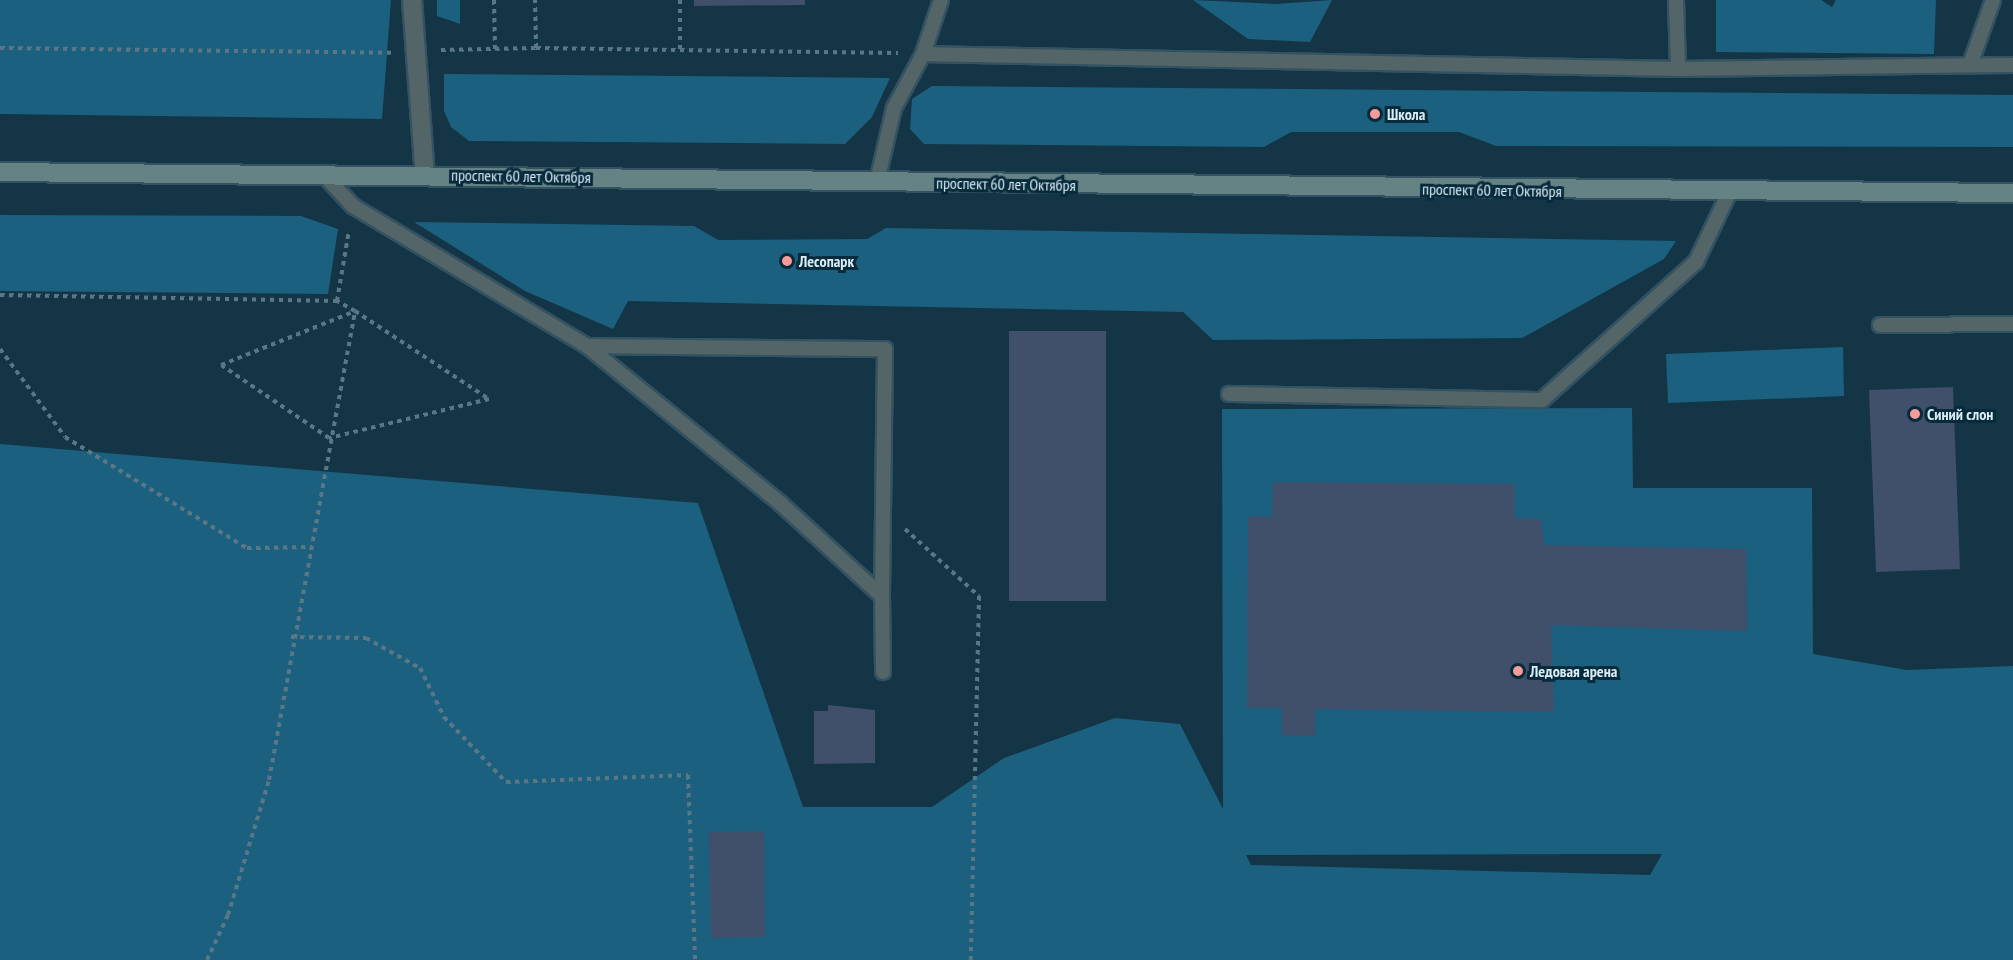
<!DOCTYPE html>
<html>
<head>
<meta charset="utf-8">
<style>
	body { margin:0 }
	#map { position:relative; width:2013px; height:960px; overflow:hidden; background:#133546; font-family:"PT Sans Narrow",sans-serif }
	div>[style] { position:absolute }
	.green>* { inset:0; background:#1b607f }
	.building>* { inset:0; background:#404f6a }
	.path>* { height:4px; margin-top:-2px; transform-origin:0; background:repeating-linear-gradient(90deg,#5b7786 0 4.5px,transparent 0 9px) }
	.roads { filter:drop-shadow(2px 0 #335262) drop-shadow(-2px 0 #335262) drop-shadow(0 2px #335262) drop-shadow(0 -2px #335262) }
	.lane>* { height:14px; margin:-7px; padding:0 7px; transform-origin:7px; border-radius:7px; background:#536567 }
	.street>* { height:18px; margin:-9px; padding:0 9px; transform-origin:9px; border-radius:9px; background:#536567 }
	.secondary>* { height:18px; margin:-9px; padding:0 9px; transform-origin:9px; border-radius:9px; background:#658385 }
	.dots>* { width:16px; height:16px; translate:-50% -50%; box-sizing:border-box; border:3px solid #072b3b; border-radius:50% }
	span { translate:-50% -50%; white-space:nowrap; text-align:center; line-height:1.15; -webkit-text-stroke:6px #072b3b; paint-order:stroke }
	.poi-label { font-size:16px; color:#daecf7; font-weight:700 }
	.left { translate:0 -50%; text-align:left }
	.street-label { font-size:16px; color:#daecf7 }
</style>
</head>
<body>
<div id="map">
	<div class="green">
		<div style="clip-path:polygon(0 0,391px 0,382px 119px,0 114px)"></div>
		<div style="clip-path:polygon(437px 0,460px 0,460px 24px,437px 16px)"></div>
		<div style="clip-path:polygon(1193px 0,1276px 4px,1332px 0,1310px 42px,1248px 39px)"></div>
		<div style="clip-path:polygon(1716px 0,1821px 0,1832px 7px,1836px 0,1936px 0,1934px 54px,1716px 52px)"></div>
		<div style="clip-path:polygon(444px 74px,890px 78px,872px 117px,845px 144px,469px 141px,451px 127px,444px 111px)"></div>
		<div style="clip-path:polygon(932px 86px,2013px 95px,2013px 147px,1496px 146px,1459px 132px,1291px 132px,1264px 147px,924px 144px,910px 129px,912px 99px)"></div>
		<div style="clip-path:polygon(0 215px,301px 216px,338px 229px,328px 294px,0 291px)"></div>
		<div style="clip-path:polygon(414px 222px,694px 226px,718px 240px,867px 239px,886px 228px,1676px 241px,1664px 259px,1522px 338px,1213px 340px,1183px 312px,628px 301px,613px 329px,525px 291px)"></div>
		<div style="clip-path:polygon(1843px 347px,1844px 396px,1668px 403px,1666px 354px)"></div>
		<div style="clip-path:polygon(evenodd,1632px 408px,1633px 488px,1812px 488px,1813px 654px,1907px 670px,2013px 666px,2013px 960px,0 960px,0 444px,698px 503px,803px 807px,932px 807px,1004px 758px,1115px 718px,1180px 724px,1223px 809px,1222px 409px,1632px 408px,1662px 854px,1650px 875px,1251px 865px,1246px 855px,1662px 854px)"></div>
	</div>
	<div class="building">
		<div style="clip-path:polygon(694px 0,805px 0,805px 5px,694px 6px)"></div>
		<div style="clip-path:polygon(1009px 331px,1106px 331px,1106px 601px,1009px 601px)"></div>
		<div style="clip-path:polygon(1953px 387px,1960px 569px,1876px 572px,1869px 390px)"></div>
		<div style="clip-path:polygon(1273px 482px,1514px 484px,1514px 518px,1541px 519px,1544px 545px,1746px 549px,1747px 631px,1551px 625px,1554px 712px,1315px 709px,1315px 736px,1282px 735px,1282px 708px,1247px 708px,1248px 516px,1272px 517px)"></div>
		<div style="clip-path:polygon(828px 705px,875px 710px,875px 763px,814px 764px,814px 711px,828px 711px)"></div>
		<div style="clip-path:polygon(764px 831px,765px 937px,711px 938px,709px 832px)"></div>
	</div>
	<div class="path">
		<div style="left:494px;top:0;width:49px;rotate:88.8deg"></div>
		<div style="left:680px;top:0;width:50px;rotate:90deg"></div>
		<div style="left:0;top:48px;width:392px;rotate:0.7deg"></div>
		<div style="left:536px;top:48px;width:362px;rotate:0.8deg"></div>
		<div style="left:441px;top:50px;width:95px;rotate:-1.2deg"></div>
		<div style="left:536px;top:48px;width:48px;rotate:-91.2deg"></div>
		<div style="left:0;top:295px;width:337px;rotate:1deg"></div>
		<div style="left:355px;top:311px;width:160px;rotate:33.3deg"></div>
		<div style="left:489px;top:399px;width:165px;rotate:166.3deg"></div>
		<div style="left:329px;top:438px;width:130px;rotate:-145.9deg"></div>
		<div style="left:221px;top:365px;width:144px;rotate:-21.9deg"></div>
		<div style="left:0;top:349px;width:109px;rotate:53.5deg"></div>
		<div style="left:65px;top:437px;width:213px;rotate:31.4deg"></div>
		<div style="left:247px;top:548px;width:61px;rotate:-0.9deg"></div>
		<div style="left:905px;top:529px;width:100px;rotate:42.2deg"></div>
		<div style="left:979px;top:596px;width:364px;rotate:91.3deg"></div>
		<div style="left:291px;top:637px;width:75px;rotate:0.8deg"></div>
		<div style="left:366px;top:638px;width:62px;rotate:29.1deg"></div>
		<div style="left:420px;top:668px;width:55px;rotate:63.9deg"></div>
		<div style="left:444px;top:717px;width:90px;rotate:46.4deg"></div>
		<div style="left:506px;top:782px;width:182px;rotate:-2.2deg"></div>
		<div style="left:688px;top:775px;width:185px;rotate:87.8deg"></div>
		<div style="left:207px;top:960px;width:50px;rotate:-65deg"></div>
		<div style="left:228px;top:915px;width:141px;rotate:-73.1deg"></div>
		<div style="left:269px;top:780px;width:477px;rotate:-79.6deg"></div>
		<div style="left:355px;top:311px;width:21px;rotate:-151deg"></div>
		<div style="left:337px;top:301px;width:72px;rotate:-80.4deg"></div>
	</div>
	<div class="roads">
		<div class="lane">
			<div style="left:1676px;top:0;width:69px;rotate:88.3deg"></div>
			<div style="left:923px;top:54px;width:755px;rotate:1.14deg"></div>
			<div style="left:1678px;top:69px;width:335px;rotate:-0.7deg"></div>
			<div style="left:1970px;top:65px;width:69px;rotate:-70.5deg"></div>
			<div style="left:322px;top:173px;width:45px;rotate:46.8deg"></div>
			<div style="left:353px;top:206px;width:273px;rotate:30.9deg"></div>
			<div style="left:587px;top:346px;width:298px;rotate:0.6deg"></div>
			<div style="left:885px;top:349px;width:247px;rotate:90.7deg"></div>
			<div style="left:877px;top:182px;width:76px;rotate:-77.1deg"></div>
			<div style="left:894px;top:108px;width:61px;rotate:-61.8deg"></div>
			<div style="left:923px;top:54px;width:57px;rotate:-71.6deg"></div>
			<div style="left:1880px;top:325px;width:133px;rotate:-0.4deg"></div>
			<div style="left:587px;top:346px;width:249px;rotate:39.1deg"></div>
			<div style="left:780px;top:503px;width:138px;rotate:42.4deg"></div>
			<div style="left:882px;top:596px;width:76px;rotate:89.2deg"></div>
			<div style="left:1229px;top:394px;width:313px;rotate:1.1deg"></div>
			<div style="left:1542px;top:400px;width:207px;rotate:-41.9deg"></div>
			<div style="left:1696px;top:262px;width:76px;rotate:-64.4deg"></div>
		</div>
		<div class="street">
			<div style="left:412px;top:0;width:175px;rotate:85.8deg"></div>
		</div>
		<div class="secondary">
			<div style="left:0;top:172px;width:2013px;rotate:0.6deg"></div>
		</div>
	</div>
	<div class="dots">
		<div style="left:1375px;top:114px;background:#f59b99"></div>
		<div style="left:787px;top:261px;background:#f59b99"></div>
		<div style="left:1915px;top:414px;background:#f59b99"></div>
		<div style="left:1518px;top:671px;background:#f59b99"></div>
	</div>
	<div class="poi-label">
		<span class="left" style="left:1387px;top:114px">Школа</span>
		<span class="left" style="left:799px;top:261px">Лесопарк</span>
		<span class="left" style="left:1927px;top:414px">Синий слон</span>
		<span class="left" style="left:1530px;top:671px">Ледовая арена</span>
	</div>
	<div class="street-label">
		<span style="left:521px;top:176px;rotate:1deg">проспект 60 лет Октября</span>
		<span style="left:1006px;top:184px;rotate:1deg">проспект 60 лет Октября</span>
		<span style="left:1492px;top:190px;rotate:1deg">проспект 60 лет Октября</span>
	</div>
</div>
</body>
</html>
